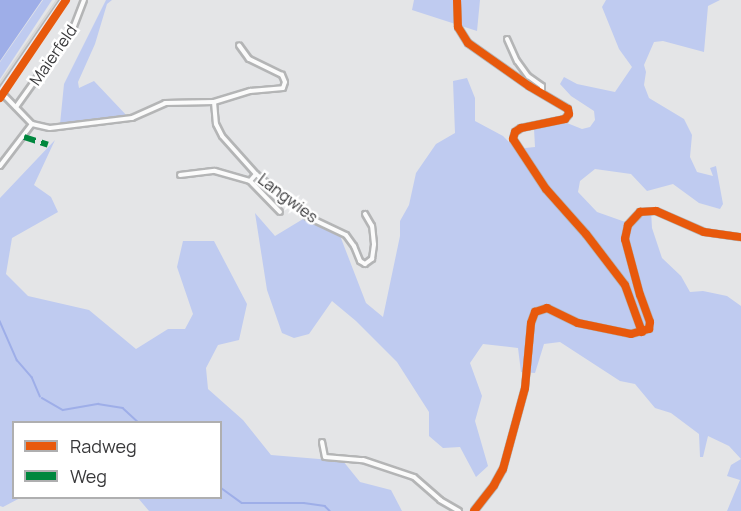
<!DOCTYPE html>
<html>
<head>
<meta charset="utf-8">
<style>
	body { margin:0 }
	#map { position:relative; width:741px; height:511px; overflow:hidden; background:#e4e5e7; font-family:Manrope,sans-serif }
	div>[style] { position:absolute }
	.green>* { inset:0; background:#bfcbf0 }
	.water>* { inset:0; background:#9eaee8 }
	.stream>* { height:1.5px; margin:-0.75px; padding:0 0.75px; transform-origin:0.75px; border-radius:0.75px; background:#9eaee8 }
	.roads { filter:drop-shadow(2px 0 #b4b5b6) drop-shadow(-2px 0 #b4b5b6) drop-shadow(0 2px #b4b5b6) drop-shadow(0 -2px #b4b5b6) }
	.minor>* { height:4px; margin:-2px; padding:0 2px; transform-origin:2px; border-radius:2px; background:#fbfbfb }
	.major>* { height:5px; margin:-2.5px; padding:0 2.5px; transform-origin:2.5px; border-radius:2.5px; background:#e8ebf3 }
	.rail>* { height:1.5px; margin:-0.75px; padding:0 0.75px; transform-origin:0.75px; border-radius:0.75px; background:#d7d7d8 }
	.quiet>* { height:6px; margin-top:-3px; transform-origin:0; background:repeating-linear-gradient(90deg,#00873e 0 12px,transparent 0 18px) }
	.cycleway>* { height:8px; margin:-4px; padding:0 4px; transform-origin:4px; border-radius:4px; background:#e8590c }
	span { translate:-50% -50%; white-space:nowrap; text-align:center; line-height:1.15; -webkit-text-stroke:5px #fff; paint-order:stroke }
	.street-label { font-size:16px; color:#38383a }
	.legend { position:absolute; left:12px; top:421px; width:210px; height:78px; box-sizing:border-box; background:#fff; border:2px solid #afafb0; margin:0; padding:8px 10px; list-style:none; font-size:18px; color:#38383a }
	.legend li { display:flex; align-items:center; gap:12px; height:30px }
	.legend b { width:30px; border:2px solid #afafb0 }
</style>
</head>
<body>
<div id="map">
	<div class="green">
		<div style="clip-path:polygon(43px 0,52px 0,0 79px,0 62px)"></div>
		<div style="clip-path:polygon(106px 0,112px 0,107px 4px,95px 44px,78px 82px,79px 88px,94px 81px,129px 118px,60px 124px,64px 84px)"></div>
		<div style="clip-path:polygon(414px 0,480px 0,477px 31px,412px 10px)"></div>
		<div style="clip-path:polygon(606px 0,720px 0,708px 6px,704px 52px,663px 41px,654px 42px,644px 65px,646px 72px,644px 85px,649px 98px,684px 119px,692px 135px,690px 157px,697px 172px,713px 176px,710px 168px,716px 166px,723px 204px,720px 209px,699px 203px,673px 184px,647px 191px,631px 174px,595px 169px,580px 181px,578px 192px,597px 212px,631px 224px,651px 211px,652px 228px,662px 258px,681px 276px,690px 292px,703px 291px,727px 296px,741px 306px,741px 511px,727px 511px,740px 480px,727px 476px,731px 465px,741px 459px,729px 446px,708px 436px,703px 457px,700px 457px,699px 434px,671px 413px,655px 408px,635px 384px,620px 381px,560px 342px,544px 344px,535px 373px,521px 372px,518px 348px,483px 344px,470px 363px,482px 396px,475px 421px,488px 466px,476px 477px,460px 447px,443px 448px,429px 436px,429px 412px,397px 362px,356px 321px,332px 301px,309px 334px,294px 338px,282px 333px,267px 290px,255px 213px,275px 236px,308px 216px,339px 233px,366px 303px,383px 317px,400px 236px,400px 221px,409px 205px,416px 173px,436px 144px,455px 133px,453px 81px,467px 78px,475px 98px,475px 121px,503px 136px,516px 149px,535px 147px,534px 129px,567px 123px,582px 129px,590px 127px,595px 120px,594px 111px,571px 96px,560px 84px,564px 77px,577px 84px,615px 92px,632px 67px,619px 49px,602px 7px)"></div>
		<div style="clip-path:polygon(55px 140px,34px 185px,51px 197px,58px 212px,12px 238px,6px 274px,28px 296px,89px 310px,136px 349px,168px 329px,185px 329px,193px 314px,177px 267px,183px 241px,214px 241px,247px 304px,239px 340px,218px 345px,206px 368px,208px 389px,243px 420px,271px 455px,343px 461px,360px 482px,391px 490px,402px 511px,149px 511px,138px 498px,220px 498px,220px 422px,14px 422px,14px 498px,20px 498px,3px 507px,0 506px,0 198px)"></div>
	</div>
	<div class="water">
		<div style="clip-path:polygon(0 0,42px 0,0 61px)"></div>
	</div>
	<div class="stream">
		<div style="left:0;top:321px;width:43px;rotate:66.4deg"></div>
		<div style="left:17px;top:360px;width:23px;rotate:49deg"></div>
		<div style="left:32px;top:377px;width:21px;rotate:67deg"></div>
		<div style="left:42px;top:398px;width:24px;rotate:30deg"></div>
		<div style="left:63px;top:410px;width:36px;rotate:-10deg"></div>
		<div style="left:98px;top:404px;width:25px;rotate:9deg"></div>
		<div style="left:123px;top:408px;width:21px;rotate:43deg"></div>
		<div style="left:220px;top:487px;width:27px;rotate:36deg"></div>
		<div style="left:242px;top:503px;width:62px"></div>
		<div style="left:304px;top:503px;width:21px;rotate:8deg"></div>
		<div style="left:325px;top:506px;width:7px;rotate:45deg"></div>
	</div>
	<div class="roads">
		<div class="minor">
			<div style="left:457px;top:0;width:27px;rotate:88deg"></div>
			<div style="left:458px;top:27px;width:19px;rotate:58deg"></div>
			<div style="left:468px;top:43px;width:75px;rotate:35.2deg"></div>
			<div style="left:529px;top:86px;width:45px;rotate:30.5deg"></div>
			<div style="left:568px;top:109px;width:5px;rotate:79deg"></div>
			<div style="left:569px;top:114px;width:6px;rotate:129deg"></div>
			<div style="left:565px;top:119px;width:45px;rotate:168.4deg"></div>
			<div style="left:521px;top:128px;width:7px;rotate:146deg"></div>
			<div style="left:515px;top:132px;width:7px;rotate:106deg"></div>
			<div style="left:513px;top:139px;width:60px;rotate:56.6deg"></div>
			<div style="left:546px;top:189px;width:60px;rotate:48.4deg"></div>
			<div style="left:586px;top:234px;width:64px;rotate:52.6deg"></div>
			<div style="left:625px;top:285px;width:50px;rotate:70.1deg"></div>
			<div style="left:507px;top:39px;width:24px;rotate:66deg"></div>
			<div style="left:517px;top:61px;width:19px;rotate:54deg"></div>
			<div style="left:528px;top:76px;width:17px;rotate:36deg"></div>
			<div style="left:542px;top:86px;width:7px;rotate:90deg"></div>
			<div style="left:0;top:91px;width:46px;rotate:45.9deg"></div>
			<div style="left:214px;top:102px;width:22px;rotate:85deg"></div>
			<div style="left:216px;top:124px;width:13px;rotate:63deg"></div>
			<div style="left:222px;top:136px;width:51px;rotate:48.2deg"></div>
			<div style="left:256px;top:174px;width:67px;rotate:39.6deg"></div>
			<div style="left:308px;top:217px;width:42px;rotate:25.3deg"></div>
			<div style="left:346px;top:235px;width:14px;rotate:54deg"></div>
			<div style="left:354px;top:246px;width:16px;rotate:68deg"></div>
			<div style="left:360px;top:261px;width:6px;rotate:31deg"></div>
			<div style="left:365px;top:264px;width:9px;rotate:-36deg"></div>
			<div style="left:372px;top:259px;width:15px;rotate:-82deg"></div>
			<div style="left:374px;top:244px;width:18px;rotate:-96deg"></div>
			<div style="left:372px;top:226px;width:14px;rotate:-120deg"></div>
			<div style="left:16px;top:107px;width:100px;rotate:-54.4deg"></div>
			<div style="left:74px;top:26px;width:28px;rotate:-69deg"></div>
			<div style="left:0;top:166px;width:53px;rotate:-52.7deg"></div>
			<div style="left:32px;top:124px;width:18px;rotate:13deg"></div>
			<div style="left:50px;top:128px;width:83px;rotate:-7deg"></div>
			<div style="left:132px;top:118px;width:36px;rotate:-24deg"></div>
			<div style="left:165px;top:103px;width:49px;rotate:-1.2deg"></div>
			<div style="left:214px;top:102px;width:38px;rotate:-17deg"></div>
			<div style="left:250px;top:91px;width:33px;rotate:-5deg"></div>
			<div style="left:283px;top:88px;width:6px;rotate:-72deg"></div>
			<div style="left:285px;top:82px;width:8px;rotate:-113deg"></div>
			<div style="left:282px;top:75px;width:37px;rotate:-154deg"></div>
			<div style="left:249px;top:59px;width:17px;rotate:-126deg"></div>
			<div style="left:180px;top:175px;width:35px;rotate:-7deg"></div>
			<div style="left:215px;top:171px;width:36px;rotate:16deg"></div>
			<div style="left:250px;top:181px;width:9px;rotate:-49deg"></div>
			<div style="left:250px;top:181px;width:43px;rotate:45.9deg"></div>
			<div style="left:322px;top:442px;width:15px;rotate:79deg"></div>
			<div style="left:325px;top:457px;width:38px;rotate:5deg"></div>
			<div style="left:363px;top:460px;width:54px;rotate:18.4deg"></div>
			<div style="left:414px;top:477px;width:35px;rotate:41deg"></div>
			<div style="left:440px;top:500px;width:22px;rotate:30deg"></div>
			<div style="left:474px;top:511px;width:33px;rotate:-52deg"></div>
			<div style="left:494px;top:485px;width:18px;rotate:-61deg"></div>
			<div style="left:503px;top:469px;width:84px;rotate:-74.8deg"></div>
			<div style="left:525px;top:388px;width:65px;rotate:-84.7deg"></div>
			<div style="left:531px;top:323px;width:12px;rotate:-70deg"></div>
			<div style="left:535px;top:312px;width:13px;rotate:-18deg"></div>
			<div style="left:547px;top:308px;width:34px;rotate:26deg"></div>
			<div style="left:578px;top:323px;width:54px;rotate:11.7deg"></div>
			<div style="left:631px;top:334px;width:19px;rotate:-16deg"></div>
			<div style="left:649px;top:329px;width:7px;rotate:-82deg"></div>
			<div style="left:650px;top:322px;width:29px;rotate:-110deg"></div>
			<div style="left:640px;top:295px;width:58px;rotate:-105deg"></div>
			<div style="left:625px;top:239px;width:14px;rotate:-78deg"></div>
			<div style="left:628px;top:225px;width:18px;rotate:-47deg"></div>
			<div style="left:640px;top:212px;width:16px;rotate:-4deg"></div>
			<div style="left:656px;top:211px;width:52px;rotate:23.6deg"></div>
			<div style="left:704px;top:232px;width:37px;rotate:8deg"></div>
		</div>
		<div class="major">
			<div style="left:0;top:91px;width:110px;rotate:-55.7deg"></div>
		</div>
	</div>
	<div class="rail">
		<div style="left:0;top:83px;width:101px;rotate:-55.5deg"></div>
	</div>
	<div class="quiet">
		<div style="left:24px;top:137px;width:25px;rotate:18deg"></div>
	</div>
	<div class="cycleway">
		<div style="left:457px;top:0;width:27px;rotate:88deg"></div>
		<div style="left:458px;top:27px;width:19px;rotate:58deg"></div>
		<div style="left:468px;top:43px;width:75px;rotate:35.2deg"></div>
		<div style="left:529px;top:86px;width:45px;rotate:30.5deg"></div>
		<div style="left:568px;top:109px;width:5px;rotate:79deg"></div>
		<div style="left:569px;top:114px;width:6px;rotate:129deg"></div>
		<div style="left:565px;top:119px;width:45px;rotate:168.4deg"></div>
		<div style="left:521px;top:128px;width:7px;rotate:146deg"></div>
		<div style="left:515px;top:132px;width:7px;rotate:106deg"></div>
		<div style="left:513px;top:139px;width:60px;rotate:56.6deg"></div>
		<div style="left:546px;top:189px;width:60px;rotate:48.4deg"></div>
		<div style="left:586px;top:234px;width:64px;rotate:52.6deg"></div>
		<div style="left:625px;top:285px;width:50px;rotate:70.1deg"></div>
		<div style="left:0;top:98px;width:118px;rotate:-56deg"></div>
		<div style="left:474px;top:511px;width:33px;rotate:-52deg"></div>
		<div style="left:494px;top:485px;width:18px;rotate:-61deg"></div>
		<div style="left:503px;top:469px;width:84px;rotate:-74.8deg"></div>
		<div style="left:525px;top:388px;width:65px;rotate:-84.7deg"></div>
		<div style="left:531px;top:323px;width:12px;rotate:-70deg"></div>
		<div style="left:535px;top:312px;width:13px;rotate:-18deg"></div>
		<div style="left:547px;top:308px;width:34px;rotate:26deg"></div>
		<div style="left:578px;top:323px;width:54px;rotate:11.7deg"></div>
		<div style="left:631px;top:334px;width:19px;rotate:-16deg"></div>
		<div style="left:649px;top:329px;width:7px;rotate:-82deg"></div>
		<div style="left:650px;top:322px;width:29px;rotate:-110deg"></div>
		<div style="left:640px;top:295px;width:58px;rotate:-105deg"></div>
		<div style="left:625px;top:239px;width:14px;rotate:-78deg"></div>
		<div style="left:628px;top:225px;width:18px;rotate:-47deg"></div>
		<div style="left:640px;top:212px;width:16px;rotate:-4deg"></div>
		<div style="left:656px;top:211px;width:52px;rotate:23.6deg"></div>
		<div style="left:704px;top:232px;width:37px;rotate:8deg"></div>
	</div>
	<div class="street-label">
		<span style="left:53px;top:55px;rotate:-55deg">Maierfeld</span>
		<span style="left:288px;top:198px;rotate:37deg">Langwies</span>
	</div>
	<ul class="legend">
	<li><b style="height:8px;background:#e8590c"></b>Radweg</li>
	<li><b style="height:8px;background:#00873e"></b>Weg</li>
	</ul>
</div>
</body>
</html>
